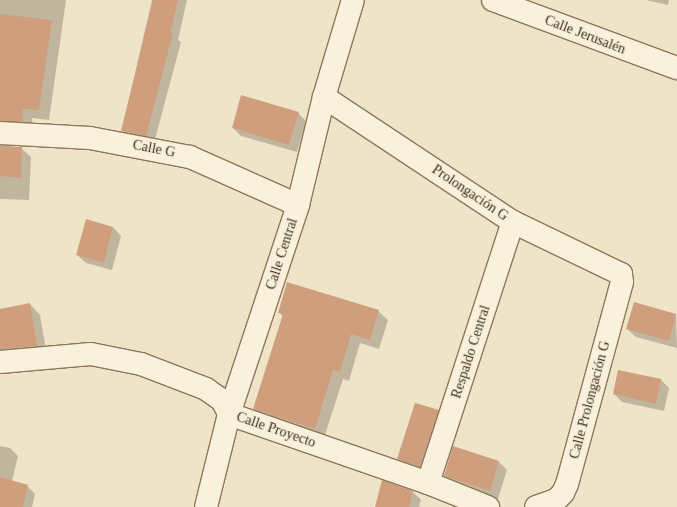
<!DOCTYPE html>
<html>
<head>
<meta charset="utf-8">
<style>
	body { margin:0 }
	#map { position:relative; width:677px; height:507px; overflow:hidden; background:#f0e4c8; font-family:"Times New Roman",serif }
	div>[style] { position:absolute }
	.shadow>* { inset:0; background:#0003 }
	.building>* { inset:0; background:#cf9f7d }
	.roads { filter:drop-shadow(1px 0 #8d765c) drop-shadow(-1px 0 #8d765c) drop-shadow(0 1px #8d765c) drop-shadow(0 -1px #8d765c) }
	.minor>* { height:22px; margin:-11px; padding:0 11px; transform-origin:11px; border-radius:11px; background:#faf1dc }
	span { translate:-50% -50%; white-space:nowrap; text-align:center; line-height:1.15; -webkit-text-stroke:3px #f7eed8; paint-order:stroke }
	.street-label { font-size:14px; color:#3d2e20 }
</style>
</head>
<body>
<div id="map">
	<div class="shadow">
		<div style="clip-path:polygon(0 0,66px 0,49px 120px,32px 118px,32px 131px,0 137px)"></div>
		<div style="clip-path:polygon(152px 0,187px 0,178px 40px,181px 42px,154px 143px,130px 139px,122px 130px)"></div>
		<div style="clip-path:polygon(646px 0,669px 0,668px 5px)"></div>
		<div style="clip-path:polygon(298px 113px,306px 121px,297px 152px,241px 136px,233px 128px)"></div>
		<div style="clip-path:polygon(0 145px,21px 148px,31px 157px,29px 200px,0 199px,0 202px)"></div>
		<div style="clip-path:polygon(113px 227px,121px 236px,112px 270px,86px 263px,77px 255px)"></div>
		<div style="clip-path:polygon(30px 304px,40px 315px,47px 356px,0 367px,0 310px)"></div>
		<div style="clip-path:polygon(378px 311px,388px 320px,379px 349px,360px 343px,349px 381px,343px 379px,324px 438px,264px 418px,254px 409px,283px 317px,279px 312px)"></div>
		<div style="clip-path:polygon(676px 314px,677px 348px,636px 337px,627px 329px)"></div>
		<div style="clip-path:polygon(619px 371px,661px 380px,669px 388px,664px 411px,622px 402px,614px 394px)"></div>
		<div style="clip-path:polygon(438px 411px,446px 419px,428px 474px,407px 467px,399px 459px)"></div>
		<div style="clip-path:polygon(0 446px,10px 448px,18px 456px,12px 481px,27px 486px,35px 494px,32px 507px,0 507px)"></div>
		<div style="clip-path:polygon(454px 447px,499px 462px,507px 470px,498px 499px,453px 484px,445px 475px)"></div>
		<div style="clip-path:polygon(413px 492px,421px 500px,419px 507px,376px 507px)"></div>
	</div>
	<div class="building">
		<div style="clip-path:polygon(153px 0,178px 0,170px 33px,173px 33px,146px 136px,121px 131px)"></div>
		<div style="clip-path:polygon(0 14px,52px 20px,39px 110px,23px 109px,22px 122px,0 121px)"></div>
		<div style="clip-path:polygon(241px 95px,299px 112px,289px 145px,232px 128px)"></div>
		<div style="clip-path:polygon(0 146px,22px 147px,21px 178px,0 176px)"></div>
		<div style="clip-path:polygon(86px 219px,113px 227px,104px 263px,76px 255px)"></div>
		<div style="clip-path:polygon(287px 282px,379px 310px,370px 340px,351px 334px,340px 372px,333px 370px,315px 429px,253px 409px,283px 314px,278px 313px)"></div>
		<div style="clip-path:polygon(634px 302px,676px 314px,669px 341px,626px 329px)"></div>
		<div style="clip-path:polygon(30px 303px,37px 346px,0 349px,0 309px)"></div>
		<div style="clip-path:polygon(618px 370px,661px 379px,656px 404px,613px 394px)"></div>
		<div style="clip-path:polygon(415px 403px,439px 410px,420px 467px,397px 459px)"></div>
		<div style="clip-path:polygon(453px 446px,499px 461px,490px 491px,444px 476px)"></div>
		<div style="clip-path:polygon(0 477px,28px 485px,23px 507px,0 507px)"></div>
		<div style="clip-path:polygon(382px 480px,413px 491px,409px 507px,375px 507px)"></div>
	</div>
	<div class="roads">
		<div class="minor">
			<div style="left:493px;top:0;width:196px;rotate:20.3deg"></div>
			<div style="left:324px;top:97px;width:227px;rotate:33.5deg"></div>
			<div style="left:513px;top:222px;width:120px;rotate:25.7deg"></div>
			<div style="left:621px;top:274px;width:8px;rotate:83deg"></div>
			<div style="left:622px;top:282px;width:209px;rotate:105.2deg"></div>
			<div style="left:567px;top:484px;width:10px;rotate:114deg"></div>
			<div style="left:563px;top:493px;width:10px;rotate:135deg"></div>
			<div style="left:556px;top:500px;width:21px;rotate:161deg"></div>
			<div style="left:0;top:133px;width:90px;rotate:3.2deg"></div>
			<div style="left:90px;top:138px;width:102px;rotate:10.8deg"></div>
			<div style="left:190px;top:157px;width:118px;rotate:24deg"></div>
			<div style="left:0;top:362px;width:91px;rotate:-5deg"></div>
			<div style="left:91px;top:354px;width:51px;rotate:11.3deg"></div>
			<div style="left:141px;top:364px;width:70px;rotate:21deg"></div>
			<div style="left:206px;top:389px;width:19px;rotate:35deg"></div>
			<div style="left:222px;top:400px;width:16px;rotate:63deg"></div>
			<div style="left:229px;top:414px;width:211px;rotate:19.1deg"></div>
			<div style="left:428px;top:483px;width:65px;rotate:21.8deg"></div>
			<div style="left:428px;top:483px;width:274px;rotate:-72deg"></div>
			<div style="left:206px;top:507px;width:96px;rotate:-76.1deg"></div>
			<div style="left:229px;top:414px;width:220px;rotate:-71.7deg"></div>
			<div style="left:298px;top:205px;width:111px;rotate:-76.5deg"></div>
			<div style="left:324px;top:97px;width:101px;rotate:-73.4deg"></div>
		</div>
	</div>
	<div class="street-label">
		<span style="left:585px;top:35px;rotate:21deg">Calle Jerusalén</span>
		<span style="left:154px;top:149px;rotate:11deg">Calle G</span>
		<span style="left:470px;top:193px;rotate:34deg">Prolongación G</span>
		<span style="left:282px;top:254px;rotate:-72deg">Calle Central</span>
		<span style="left:471px;top:352px;rotate:-72deg">Respaldo Central</span>
		<span style="left:590px;top:400px;rotate:-75deg">Calle Prolongación G</span>
		<span style="left:276px;top:430px;rotate:19deg">Calle Proyecto</span>
	</div>
</div>
</body>
</html>
